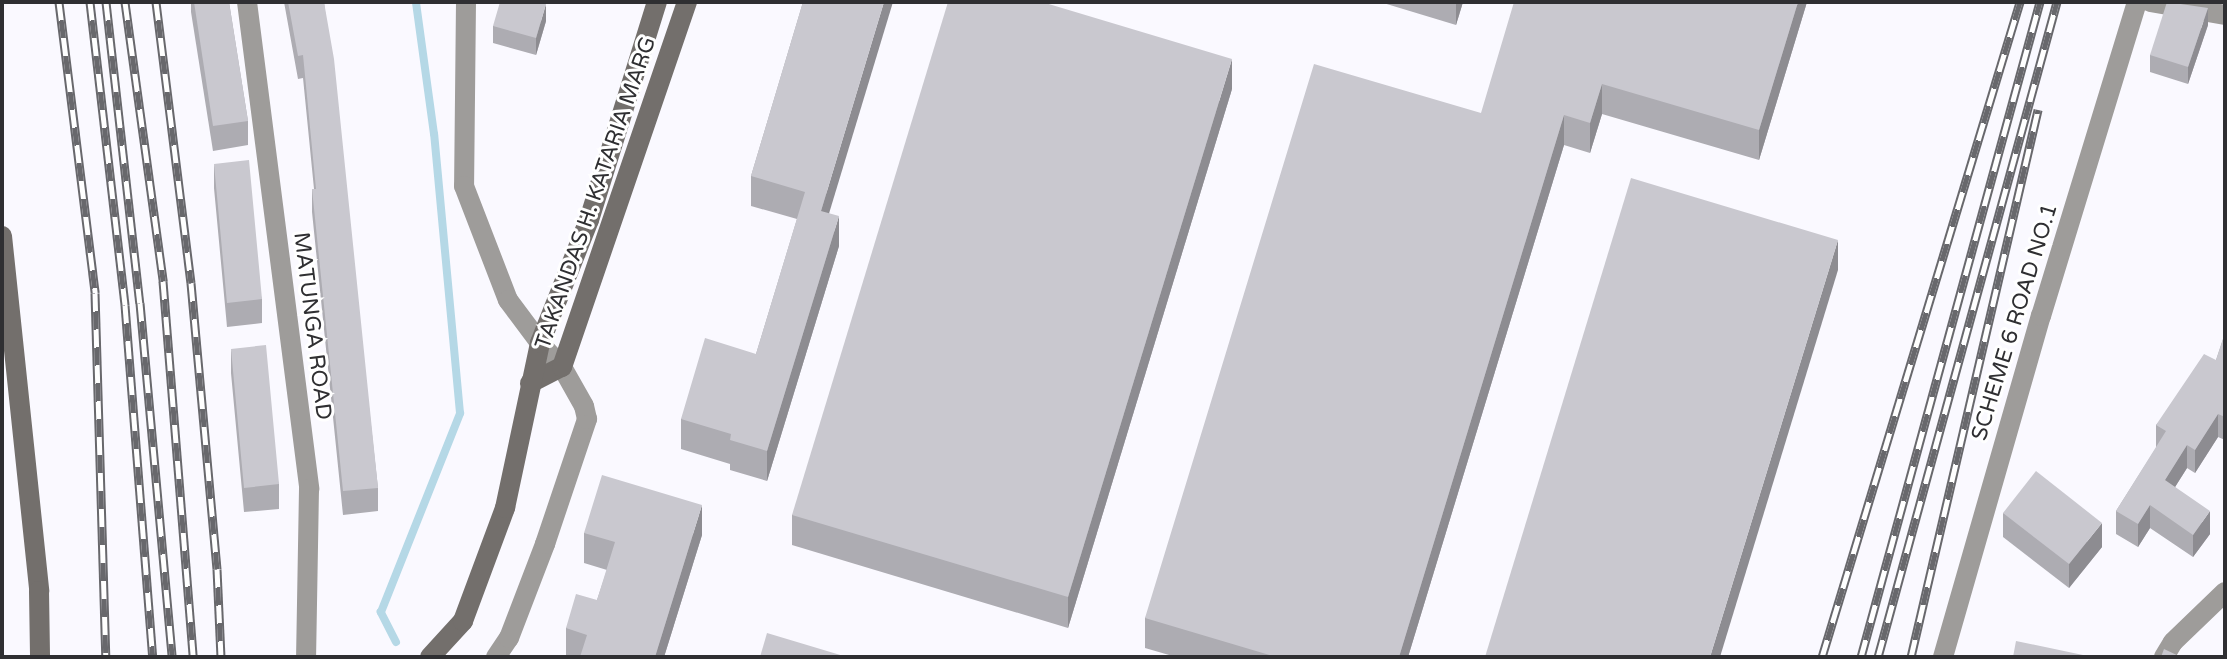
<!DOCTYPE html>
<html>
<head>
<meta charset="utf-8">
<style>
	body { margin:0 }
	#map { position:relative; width:2227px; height:659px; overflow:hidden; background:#faf9ff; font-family:"Varela Round",sans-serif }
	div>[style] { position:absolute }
	.stream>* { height:8px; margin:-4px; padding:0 4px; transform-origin:4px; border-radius:4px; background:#b5d8e6 }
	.minor>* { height:20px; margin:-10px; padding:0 10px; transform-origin:10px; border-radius:10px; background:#9e9c9a }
	.tertiary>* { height:20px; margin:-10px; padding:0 10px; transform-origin:10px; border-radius:10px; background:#9e9c9a }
	.secondary>* { height:20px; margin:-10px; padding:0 10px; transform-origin:10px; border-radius:10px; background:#736f6c }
	.rail>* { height:9px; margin-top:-4.5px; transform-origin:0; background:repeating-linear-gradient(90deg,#fff 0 18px,#68686c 0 36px); box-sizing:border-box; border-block:2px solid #68686c }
	.wall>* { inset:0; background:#adacb2 }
	.shaded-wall>* { inset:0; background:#8d8c91 }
	.building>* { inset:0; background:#c9c8cf }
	span { translate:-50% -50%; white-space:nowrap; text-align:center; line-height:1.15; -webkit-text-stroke:6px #fff; paint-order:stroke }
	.street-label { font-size:22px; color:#2f2f32 }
	.frame { position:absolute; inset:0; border:4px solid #2f2f32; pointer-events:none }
</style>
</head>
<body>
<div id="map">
	<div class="stream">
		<div style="left:396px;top:642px;width:34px;rotate:-117deg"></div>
		<div style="left:381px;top:612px;width:214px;rotate:-68.3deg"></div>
		<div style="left:460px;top:413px;width:280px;rotate:-95.3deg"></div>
		<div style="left:434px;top:134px;width:133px;rotate:-97.8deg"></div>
	</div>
	<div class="minor">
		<div style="left:247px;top:2px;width:491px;rotate:82.7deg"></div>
		<div style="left:309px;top:489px;width:168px;rotate:91deg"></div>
		<div style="left:466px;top:2px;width:184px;rotate:90.6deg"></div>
		<div style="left:464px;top:186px;width:122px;rotate:68.9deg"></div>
		<div style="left:508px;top:300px;width:54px;rotate:53.3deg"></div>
		<div style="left:2150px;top:2px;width:76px;rotate:9.8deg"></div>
		<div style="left:1943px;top:657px;width:355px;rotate:-74deg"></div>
		<div style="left:2041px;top:316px;width:328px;rotate:-73deg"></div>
		<div style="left:2164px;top:657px;width:17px;rotate:-59deg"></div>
		<div style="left:2173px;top:642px;width:72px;rotate:-43.9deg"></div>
	</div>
	<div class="tertiary">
		<div style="left:496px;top:657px;width:23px;rotate:-56deg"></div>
		<div style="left:509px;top:638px;width:101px;rotate:-69deg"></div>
		<div style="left:545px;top:544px;width:132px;rotate:-71.4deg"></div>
		<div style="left:587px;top:419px;width:13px;rotate:-103deg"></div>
		<div style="left:584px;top:406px;width:45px;rotate:-119.4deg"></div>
		<div style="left:562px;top:367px;width:33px;rotate:-133deg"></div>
	</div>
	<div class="secondary">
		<div style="left:2px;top:236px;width:357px;rotate:84deg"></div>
		<div style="left:39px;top:591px;width:66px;rotate:89.1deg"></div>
		<div style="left:530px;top:383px;width:36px;rotate:-27deg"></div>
		<div style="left:562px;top:367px;width:386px;rotate:-71.1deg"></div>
		<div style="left:430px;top:657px;width:49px;rotate:-47.5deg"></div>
		<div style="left:463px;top:621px;width:121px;rotate:-69.6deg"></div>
		<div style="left:505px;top:508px;width:169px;rotate:-78deg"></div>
		<div style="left:540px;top:343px;width:132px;rotate:-68.3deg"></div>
		<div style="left:589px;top:220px;width:228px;rotate:-72.7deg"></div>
	</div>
	<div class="rail">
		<div style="left:59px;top:2px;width:293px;rotate:82.9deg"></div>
		<div style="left:95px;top:293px;width:364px;rotate:88.3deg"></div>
		<div style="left:90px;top:2px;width:305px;rotate:83.4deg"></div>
		<div style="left:125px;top:305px;width:353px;rotate:85.5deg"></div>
		<div style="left:106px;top:2px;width:303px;rotate:83.6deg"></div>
		<div style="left:140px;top:303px;width:355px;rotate:84.8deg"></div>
		<div style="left:125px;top:2px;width:282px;rotate:82.2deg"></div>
		<div style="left:163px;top:281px;width:377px;rotate:85.4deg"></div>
		<div style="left:156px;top:2px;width:283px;rotate:82.9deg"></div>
		<div style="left:191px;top:283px;width:287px;rotate:84.8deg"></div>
		<div style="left:217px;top:569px;width:88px;rotate:87.4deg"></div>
		<div style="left:1822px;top:657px;width:684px;rotate:-73.18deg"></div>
		<div style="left:1861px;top:657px;width:679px;rotate:-74.72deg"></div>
		<div style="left:1878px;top:657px;width:679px;rotate:-74.72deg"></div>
		<div style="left:1911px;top:657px;width:562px;rotate:-76.93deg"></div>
	</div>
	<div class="wall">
		<div style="clip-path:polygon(191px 2px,229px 2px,248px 121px,248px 145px,213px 151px,191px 12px)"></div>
		<div style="clip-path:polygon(284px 2px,324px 2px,378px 488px,378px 511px,343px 515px,312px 212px,312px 189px,314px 189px,303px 78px,298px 79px)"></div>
		<div style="clip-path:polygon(803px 2px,829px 213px,839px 246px,767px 481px,730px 470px,730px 464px,681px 449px,681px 419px,756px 354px,797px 219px,751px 206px,751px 176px)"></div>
		<div style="clip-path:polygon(1380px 2px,1463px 2px,1456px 25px)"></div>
		<div style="clip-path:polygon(1807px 2px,1759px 160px,1602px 114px,1590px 153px,1564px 145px,1408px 657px,1176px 657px,1145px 648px,1145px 618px,1481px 113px)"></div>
		<div style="clip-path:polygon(546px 21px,536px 55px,493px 43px,493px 26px)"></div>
		<div style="clip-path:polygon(2208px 25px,2188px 84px,2150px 72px,2150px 55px)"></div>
		<div style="clip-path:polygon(1232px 89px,1068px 628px,792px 545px,792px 515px)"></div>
		<div style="clip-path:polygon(214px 164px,262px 299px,262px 323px,227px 327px,214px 188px)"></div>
		<div style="clip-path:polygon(2225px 333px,2225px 440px,2218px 437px,2195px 473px,2187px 468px,2175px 487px,2210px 534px,2193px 557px,2150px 528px,2138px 547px,2116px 534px,2116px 511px,2156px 448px,2156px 425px,2216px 360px)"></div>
		<div style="clip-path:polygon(231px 349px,279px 484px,279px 509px,244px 512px,231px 373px)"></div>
		<div style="clip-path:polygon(2003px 513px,2102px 547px,2069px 588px,2003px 537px)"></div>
		<div style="clip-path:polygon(584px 533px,702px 535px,664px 657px,566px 657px,566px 628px,597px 600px,607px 570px,584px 563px)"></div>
	</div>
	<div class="shaded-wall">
		<div style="clip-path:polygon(884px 2px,893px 2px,821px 240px,821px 211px)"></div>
		<div style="clip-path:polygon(1456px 2px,1463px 2px,1456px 25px)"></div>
		<div style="clip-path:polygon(1798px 2px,1807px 2px,1759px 160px,1759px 130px)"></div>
		<div style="clip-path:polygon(546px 4px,546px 21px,536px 55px,536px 38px)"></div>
		<div style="clip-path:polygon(2208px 8px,2208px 25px,2188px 84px,2188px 67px)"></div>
		<div style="clip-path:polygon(1232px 59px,1232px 89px,1068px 628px,1068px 597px)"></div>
		<div style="clip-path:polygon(1602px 84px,1602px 114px,1590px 153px,1590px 123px)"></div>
		<div style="clip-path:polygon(1564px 115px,1564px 145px,1408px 657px,1399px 657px)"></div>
		<div style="clip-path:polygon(839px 216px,839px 246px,767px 481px,767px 451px)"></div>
		<div style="clip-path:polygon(1838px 240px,1838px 270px,1720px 657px,1710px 657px)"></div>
		<div style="clip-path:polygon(2218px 414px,2218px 437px,2195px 473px,2195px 450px)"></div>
		<div style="clip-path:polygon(2187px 445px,2187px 468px,2165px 503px,2165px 480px)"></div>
		<div style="clip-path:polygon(702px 505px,702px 535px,664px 657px,655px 657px)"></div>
		<div style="clip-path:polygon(2150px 505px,2150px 528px,2138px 547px,2138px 524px)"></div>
		<div style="clip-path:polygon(2210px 511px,2210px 534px,2193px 557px,2193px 535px)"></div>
		<div style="clip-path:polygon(2102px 523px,2102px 547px,2069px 588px,2069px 564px)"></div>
	</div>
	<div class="building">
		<div style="clip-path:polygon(194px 2px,229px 2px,248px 121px,213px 126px)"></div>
		<div style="clip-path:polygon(288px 2px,324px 2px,334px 59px,378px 488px,343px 491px,312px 189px,316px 189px,303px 55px,298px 56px)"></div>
		<div style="clip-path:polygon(500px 2px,537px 2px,546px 4px,536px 38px,493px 26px)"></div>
		<div style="clip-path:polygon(803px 2px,884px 2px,821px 211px,839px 216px,767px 451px,730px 440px,731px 434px,681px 419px,705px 338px,756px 354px,805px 192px,751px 176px)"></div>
		<div style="clip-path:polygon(948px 2px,1042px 2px,1232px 59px,1068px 597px,792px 515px)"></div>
		<div style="clip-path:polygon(1514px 2px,1798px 2px,1759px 130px,1602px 84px,1590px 123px,1564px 115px,1399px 657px,1276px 657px,1145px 618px,1314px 64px,1481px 113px)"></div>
		<div style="clip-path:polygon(2167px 2px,2208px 8px,2188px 67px,2150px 55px)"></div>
		<div style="clip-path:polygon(249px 160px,262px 299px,227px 303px,214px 164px)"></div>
		<div style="clip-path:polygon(1631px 178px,1838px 240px,1710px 657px,1485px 657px)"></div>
		<div style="clip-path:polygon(2225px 333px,2225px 417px,2218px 414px,2195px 450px,2187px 445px,2165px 480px,2210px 511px,2193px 535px,2150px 505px,2138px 524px,2116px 511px,2166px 431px,2156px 425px,2204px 354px,2216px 360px)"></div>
		<div style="clip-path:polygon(266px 345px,279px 484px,244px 488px,231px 349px)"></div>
		<div style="clip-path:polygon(2036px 471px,2102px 523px,2069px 564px,2003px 513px)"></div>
		<div style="clip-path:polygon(602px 475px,702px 505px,655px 657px,580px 657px,587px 635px,566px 628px,576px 594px,597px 600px,615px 542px,584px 533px)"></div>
		<div style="clip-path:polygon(767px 633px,847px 657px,760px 657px)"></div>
		<div style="clip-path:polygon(2016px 641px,2083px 655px,2082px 657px,2013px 657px)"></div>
		<div style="clip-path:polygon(2164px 649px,2181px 657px,2161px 657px)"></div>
	</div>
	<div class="street-label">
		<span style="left:596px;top:193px;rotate:-71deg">TAKANDAS H. KATARIA MARG</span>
		<span style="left:2015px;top:322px;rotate:-73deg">SCHEME 6 ROAD NO.1</span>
		<span style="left:312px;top:326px;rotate:83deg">MATUNGA ROAD</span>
	</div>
	<div class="frame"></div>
</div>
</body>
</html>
